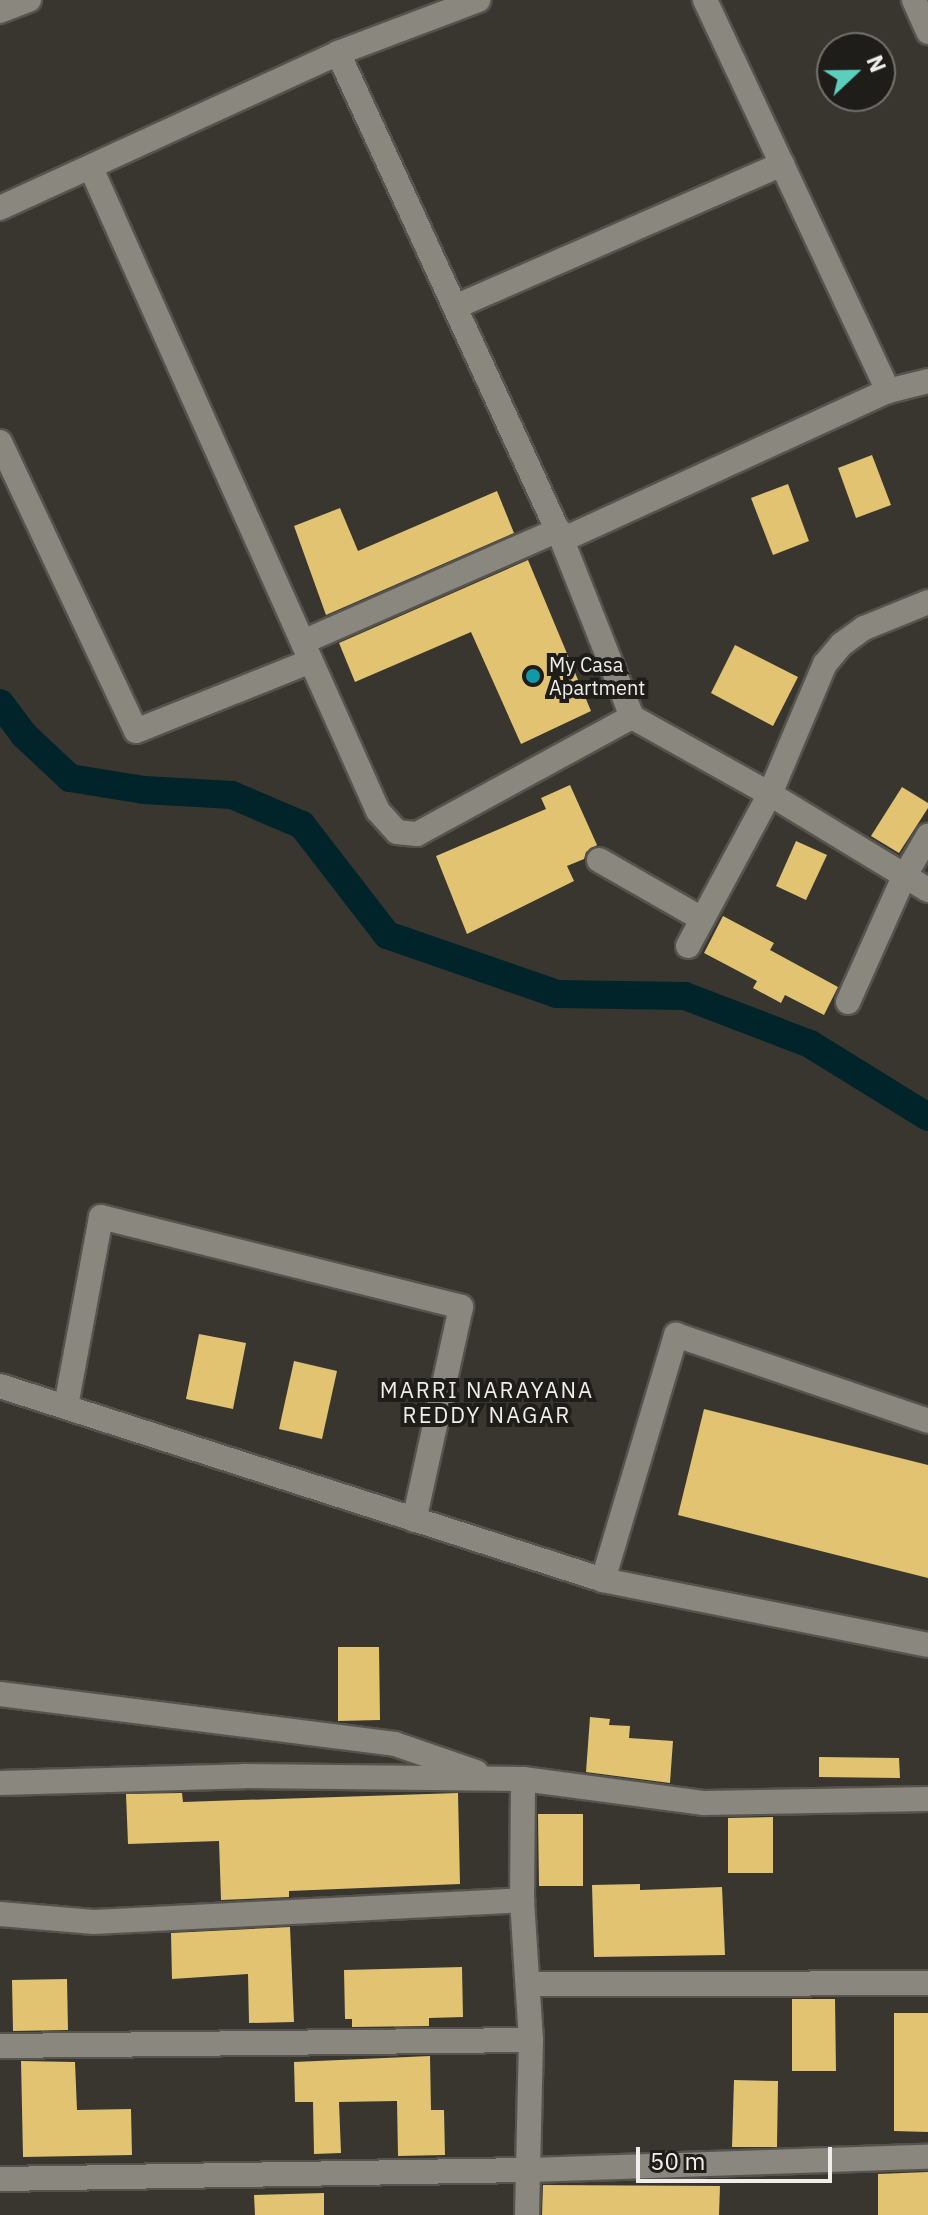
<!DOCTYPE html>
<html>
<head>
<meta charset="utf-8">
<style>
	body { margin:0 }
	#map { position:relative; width:928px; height:2215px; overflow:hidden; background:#38362f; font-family:"IBM Plex Sans",sans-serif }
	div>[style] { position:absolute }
	.canal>* { height:28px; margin:-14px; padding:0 14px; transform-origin:14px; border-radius:14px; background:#002429 }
	.building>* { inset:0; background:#e1c371 }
	.roads { filter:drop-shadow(2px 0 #56534e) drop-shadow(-2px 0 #56534e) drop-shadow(0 2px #56534e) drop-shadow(0 -2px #56534e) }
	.minor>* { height:24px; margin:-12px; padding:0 12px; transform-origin:12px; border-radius:12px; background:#8a877f }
	.dots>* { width:22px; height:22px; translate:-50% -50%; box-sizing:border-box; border:4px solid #1f1d1a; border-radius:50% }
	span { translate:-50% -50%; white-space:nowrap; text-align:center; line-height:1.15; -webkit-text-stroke:8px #1f1d1a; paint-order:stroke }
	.poi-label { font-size:20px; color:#f0eeea }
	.left { translate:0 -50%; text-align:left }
	.neighbourhood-label { font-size:22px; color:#f0eeea; letter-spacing:2px }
	.north { position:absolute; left:816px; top:32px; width:80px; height:80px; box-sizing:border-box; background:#1f1d1a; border:2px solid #73716d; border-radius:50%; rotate:68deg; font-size:22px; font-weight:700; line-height:32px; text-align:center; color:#f0eeea }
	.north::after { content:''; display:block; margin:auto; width:28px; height:36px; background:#5bcebc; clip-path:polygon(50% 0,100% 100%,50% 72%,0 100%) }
	.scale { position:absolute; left:636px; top:2147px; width:196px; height:36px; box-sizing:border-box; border:4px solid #f0eeea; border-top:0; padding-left:10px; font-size:24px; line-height:28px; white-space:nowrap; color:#f0eeea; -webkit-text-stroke:6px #1f1d1a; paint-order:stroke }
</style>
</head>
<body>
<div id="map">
	<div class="canal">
		<div style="left:0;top:703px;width:40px;rotate:53deg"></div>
		<div style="left:24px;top:735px;width:63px;rotate:43.1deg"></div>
		<div style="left:70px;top:778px;width:75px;rotate:9.2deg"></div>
		<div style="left:144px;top:790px;width:88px;rotate:3.3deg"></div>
		<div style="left:232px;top:795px;width:76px;rotate:23.2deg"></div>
		<div style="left:302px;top:825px;width:139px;rotate:52.3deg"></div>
		<div style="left:387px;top:935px;width:180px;rotate:19.1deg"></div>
		<div style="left:557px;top:994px;width:128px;rotate:0.9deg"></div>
		<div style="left:685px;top:996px;width:134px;rotate:21deg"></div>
		<div style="left:810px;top:1044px;width:139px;rotate:31.7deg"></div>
	</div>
	<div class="building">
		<div style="clip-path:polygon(872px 455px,891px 505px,856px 518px,838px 468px)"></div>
		<div style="clip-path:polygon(788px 484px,809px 541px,773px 555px,751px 498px)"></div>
		<div style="clip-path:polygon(497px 491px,514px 533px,326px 615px,294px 526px,340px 508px,358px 551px)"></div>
		<div style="clip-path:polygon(528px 560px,591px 711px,521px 744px,471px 632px,355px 682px,339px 643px)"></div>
		<div style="clip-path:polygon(735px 645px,798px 677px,773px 726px,711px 693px)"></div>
		<div style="clip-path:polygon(570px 785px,597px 845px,586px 852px,584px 859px,567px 866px,574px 881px,467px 934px,436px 856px,546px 809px,541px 798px)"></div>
		<div style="clip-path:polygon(902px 787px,928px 803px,928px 808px,899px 853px,871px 836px)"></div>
		<div style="clip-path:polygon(796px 841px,827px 855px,806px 900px,776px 886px)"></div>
		<div style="clip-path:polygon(723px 916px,774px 943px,770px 950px,838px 987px,824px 1015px,785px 995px,781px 1003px,753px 988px,757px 981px,704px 953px)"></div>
		<div style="clip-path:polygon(199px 1334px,246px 1343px,233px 1409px,186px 1399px)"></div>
		<div style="clip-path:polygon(294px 1361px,337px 1371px,322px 1439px,279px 1429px)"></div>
		<div style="clip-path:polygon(704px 1409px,928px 1465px,928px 1578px,678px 1515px)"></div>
		<div style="clip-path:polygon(338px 1647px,379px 1647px,380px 1720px,338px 1721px)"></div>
		<div style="clip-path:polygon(590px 1717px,610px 1719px,609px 1725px,630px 1726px,629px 1738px,673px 1741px,670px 1783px,586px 1772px)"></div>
		<div style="clip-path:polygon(819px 1757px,899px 1758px,900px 1778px,819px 1777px)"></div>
		<div style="clip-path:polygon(182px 1793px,183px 1802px,458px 1793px,460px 1884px,289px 1891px,289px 1897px,221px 1900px,219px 1841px,128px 1844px,126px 1794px)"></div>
		<div style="clip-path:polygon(538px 1814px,583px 1814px,583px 1886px,539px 1886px)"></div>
		<div style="clip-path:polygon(773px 1817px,773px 1873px,728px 1873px,728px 1818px)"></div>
		<div style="clip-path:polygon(640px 1884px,640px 1890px,722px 1887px,725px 1955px,594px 1957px,592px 1885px)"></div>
		<div style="clip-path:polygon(290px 1927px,294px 2022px,249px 2023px,248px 1974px,172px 1979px,171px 1933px)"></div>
		<div style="clip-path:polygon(462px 1967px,463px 2017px,429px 2018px,429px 2026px,352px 2027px,352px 2019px,345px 2019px,344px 1970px)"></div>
		<div style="clip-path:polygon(67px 1979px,68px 2030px,13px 2031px,12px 1980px)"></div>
		<div style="clip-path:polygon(792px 1999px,835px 1999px,836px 2071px,792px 2071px)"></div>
		<div style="clip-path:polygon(894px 2013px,928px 2013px,928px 2132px,894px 2131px)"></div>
		<div style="clip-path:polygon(430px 2056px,431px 2110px,444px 2110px,445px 2155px,398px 2156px,397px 2101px,339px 2102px,341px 2153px,314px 2154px,313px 2102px,295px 2102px,294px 2062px)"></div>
		<div style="clip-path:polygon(21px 2061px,75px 2062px,77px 2110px,131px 2109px,132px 2155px,23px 2157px)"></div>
		<div style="clip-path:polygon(734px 2080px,778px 2081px,777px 2147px,732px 2147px)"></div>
		<div style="clip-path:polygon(928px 2172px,928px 2215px,878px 2215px,878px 2174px)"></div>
		<div style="clip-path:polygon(543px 2185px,720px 2186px,719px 2215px,542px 2215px)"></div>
		<div style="clip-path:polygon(324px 2193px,324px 2215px,255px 2215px,254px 2195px)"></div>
	</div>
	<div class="roads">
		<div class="minor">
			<div style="left:705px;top:0;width:432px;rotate:64.9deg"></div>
			<div style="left:914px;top:0;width:35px;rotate:66deg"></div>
			<div style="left:0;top:11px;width:31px;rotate:-21deg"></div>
			<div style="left:338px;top:53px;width:536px;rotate:65.3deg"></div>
			<div style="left:562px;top:540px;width:358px;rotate:-24.6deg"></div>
			<div style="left:888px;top:391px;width:41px;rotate:-14deg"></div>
			<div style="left:91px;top:168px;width:704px;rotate:65.95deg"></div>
			<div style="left:378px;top:811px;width:28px;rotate:48deg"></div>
			<div style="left:397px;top:832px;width:20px;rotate:6deg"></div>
			<div style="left:417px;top:834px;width:245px;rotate:-28.6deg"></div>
			<div style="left:0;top:208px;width:372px;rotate:-24.6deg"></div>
			<div style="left:338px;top:53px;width:150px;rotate:-20.7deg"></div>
			<div style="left:455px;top:307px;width:357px;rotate:-23.6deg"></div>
			<div style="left:0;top:442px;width:319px;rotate:64.8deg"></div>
			<div style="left:136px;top:731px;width:188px;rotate:-21.8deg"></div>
			<div style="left:562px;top:540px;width:190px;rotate:68.4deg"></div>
			<div style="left:632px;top:717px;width:158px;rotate:29.2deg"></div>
			<div style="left:770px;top:794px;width:185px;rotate:31.3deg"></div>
			<div style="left:303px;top:642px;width:279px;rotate:-23.7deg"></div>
			<div style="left:599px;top:860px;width:119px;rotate:29.8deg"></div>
			<div style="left:688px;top:946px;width:173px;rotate:-61.7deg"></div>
			<div style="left:770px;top:794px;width:141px;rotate:-67.1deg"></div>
			<div style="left:825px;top:664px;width:26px;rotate:-50deg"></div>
			<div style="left:842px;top:644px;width:27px;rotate:-36deg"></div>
			<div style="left:864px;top:628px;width:69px;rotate:-22.1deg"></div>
			<div style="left:848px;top:1002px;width:137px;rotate:-65.9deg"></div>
			<div style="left:904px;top:877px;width:48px;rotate:-59.7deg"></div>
			<div style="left:0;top:1386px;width:633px;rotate:17.83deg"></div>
			<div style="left:603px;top:1580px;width:256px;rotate:-73.4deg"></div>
			<div style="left:676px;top:1335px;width:266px;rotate:18.8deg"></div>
			<div style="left:66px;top:1406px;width:192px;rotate:-79.5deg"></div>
			<div style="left:101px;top:1217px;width:371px;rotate:14deg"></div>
			<div style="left:461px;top:1307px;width:218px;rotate:102.4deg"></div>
			<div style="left:603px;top:1580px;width:331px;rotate:11.3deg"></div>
			<div style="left:0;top:1694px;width:398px;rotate:7.2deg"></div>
			<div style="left:395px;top:1744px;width:86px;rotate:19.1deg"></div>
			<div style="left:0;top:1783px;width:244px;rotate:-1.6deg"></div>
			<div style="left:244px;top:1776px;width:279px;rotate:0.6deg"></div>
			<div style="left:0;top:1914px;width:94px;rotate:4.9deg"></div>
			<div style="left:94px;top:1922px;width:429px;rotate:-2.9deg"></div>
			<div style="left:529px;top:1984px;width:399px;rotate:-0.1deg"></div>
			<div style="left:0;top:2046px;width:531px;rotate:-0.65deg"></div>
			<div style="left:0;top:2179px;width:527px;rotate:-0.98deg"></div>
			<div style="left:527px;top:2170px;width:401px;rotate:-1.9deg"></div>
			<div style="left:527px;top:2215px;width:175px;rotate:-88.7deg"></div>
			<div style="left:531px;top:2040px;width:140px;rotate:-93.7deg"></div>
			<div style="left:522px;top:1900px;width:121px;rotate:-89.5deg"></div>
			<div style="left:523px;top:1779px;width:183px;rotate:7.6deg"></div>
			<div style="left:704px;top:1803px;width:224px;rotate:-1deg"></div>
		</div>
	</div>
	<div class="dots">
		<div style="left:533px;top:676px;background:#0f9aa8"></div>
	</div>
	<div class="poi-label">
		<span class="left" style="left:549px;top:676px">My Casa<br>Apartment</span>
	</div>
	<div class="neighbourhood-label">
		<span style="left:487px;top:1402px">MARRI NARAYANA<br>REDDY NAGAR</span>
	</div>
	<div class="north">N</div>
	<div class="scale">50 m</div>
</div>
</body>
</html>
